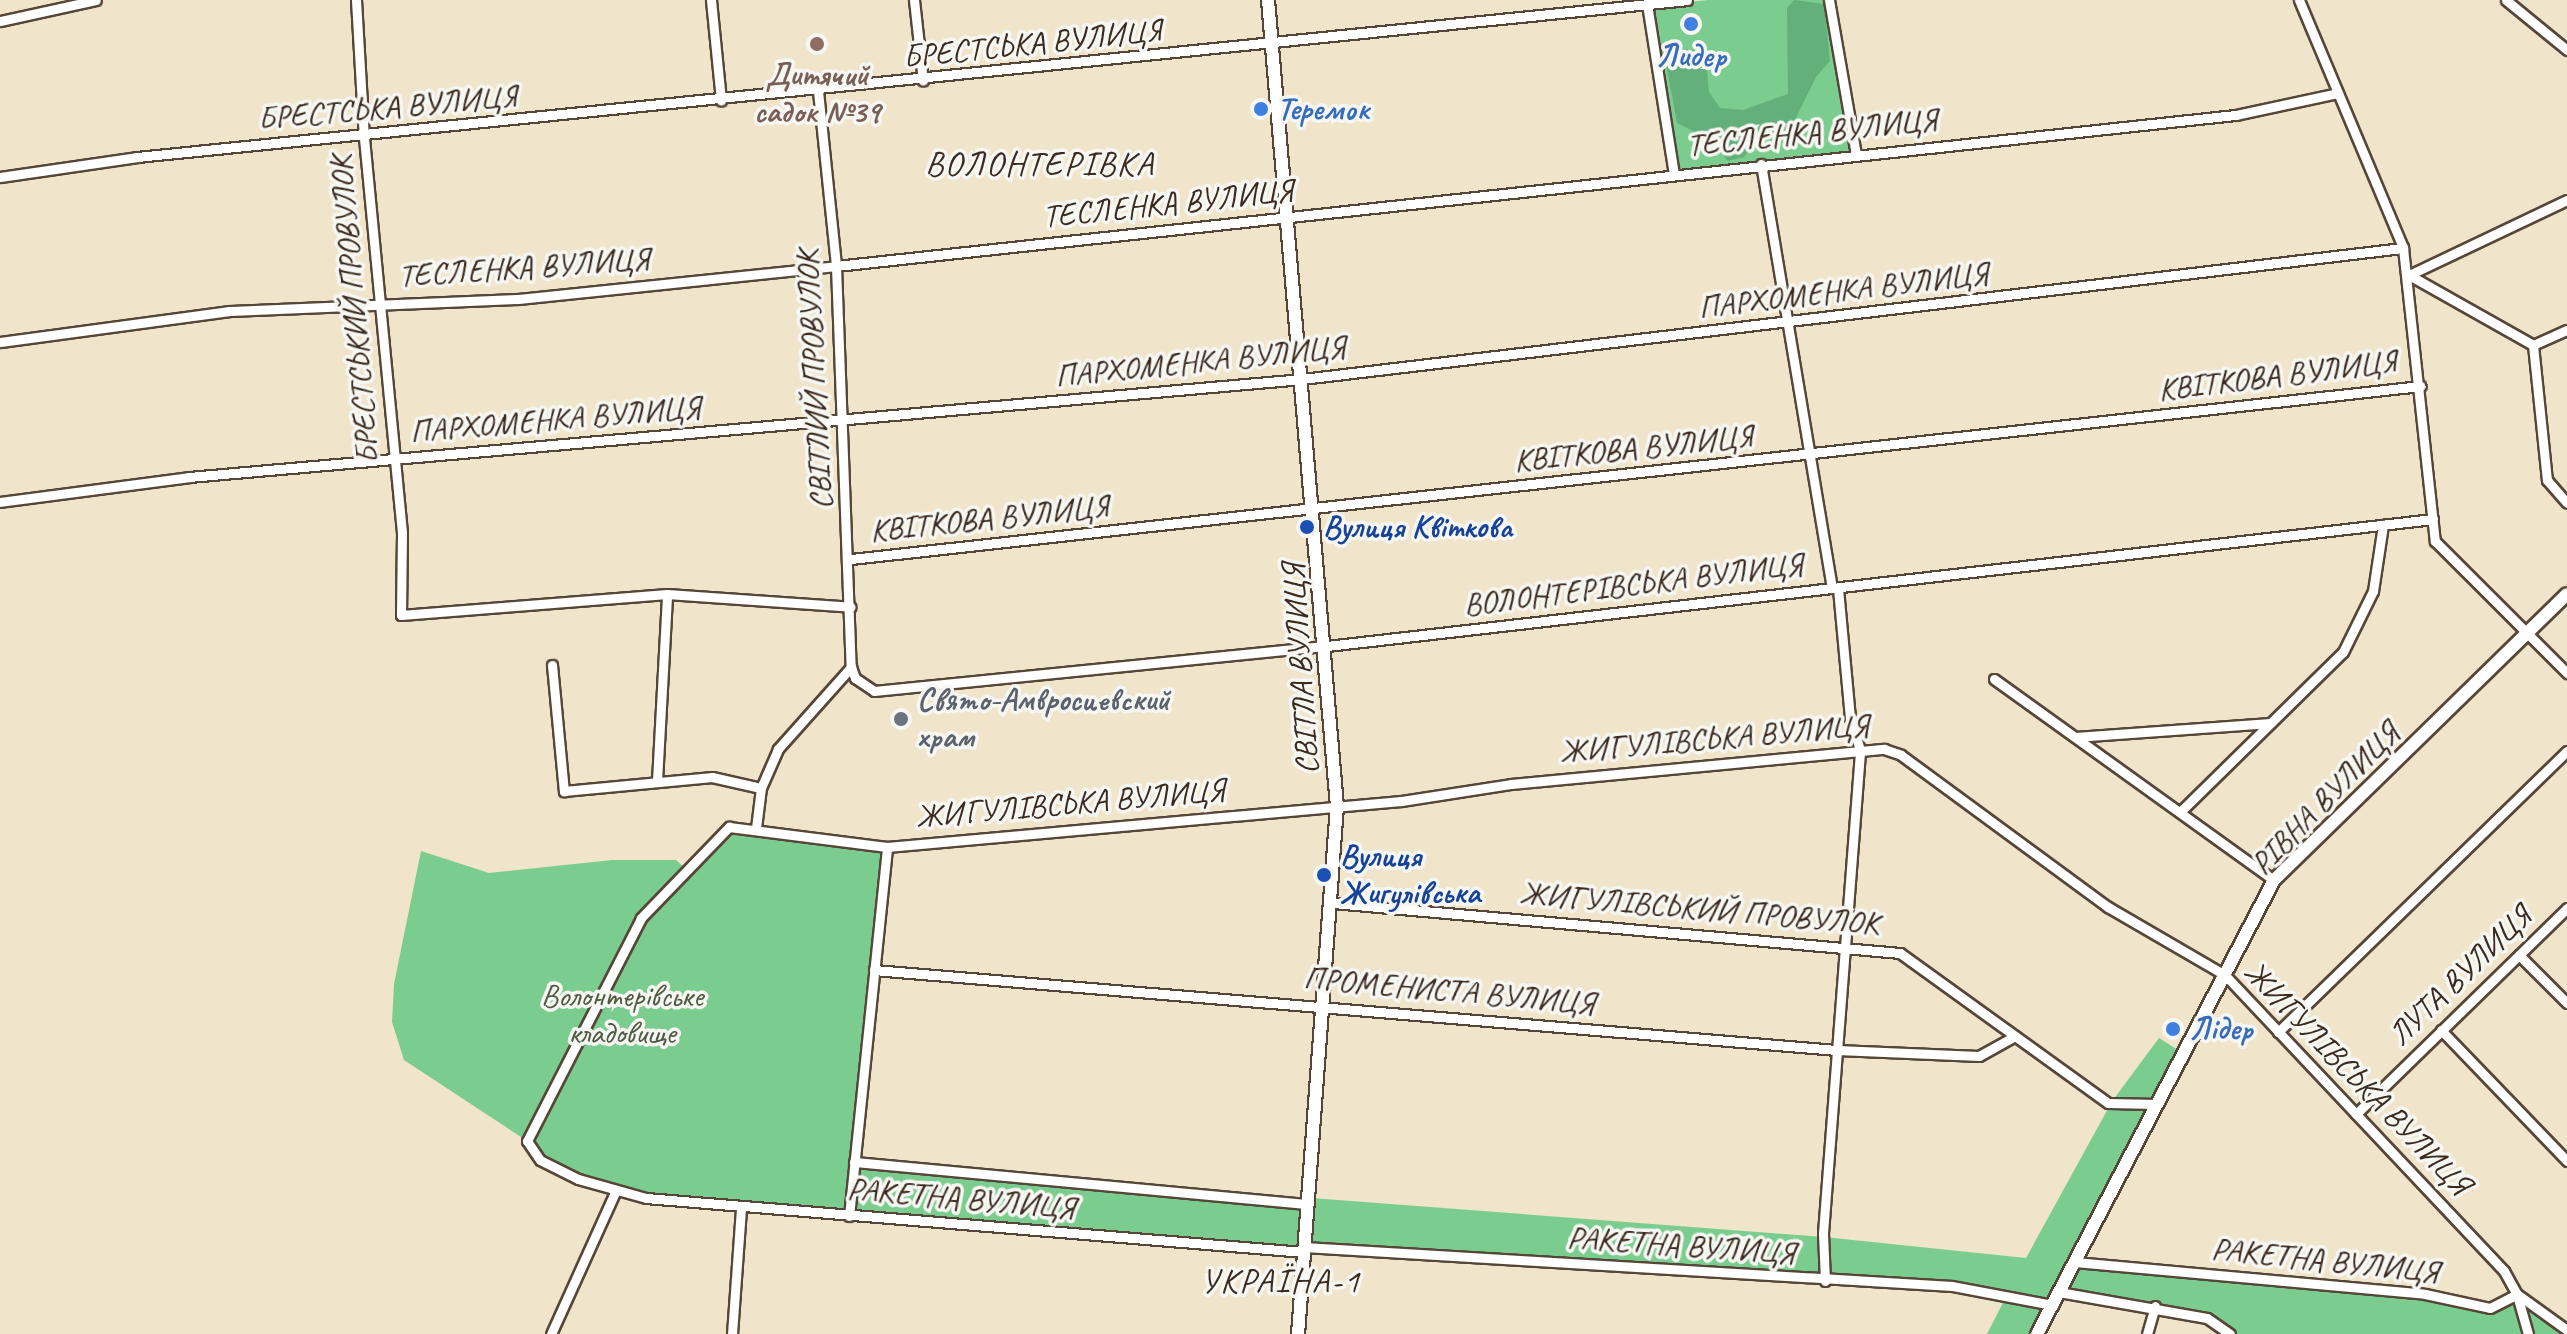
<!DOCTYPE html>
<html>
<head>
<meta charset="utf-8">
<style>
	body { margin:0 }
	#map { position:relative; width:2567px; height:1334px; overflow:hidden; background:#f0e4ca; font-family:Caveat,sans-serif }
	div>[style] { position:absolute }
	.green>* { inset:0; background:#7acc8f }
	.forest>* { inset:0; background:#63b07a }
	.roads { filter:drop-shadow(2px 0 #564638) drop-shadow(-2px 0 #564638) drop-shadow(0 2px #564638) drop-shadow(0 -2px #564638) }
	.minor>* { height:9px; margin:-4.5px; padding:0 4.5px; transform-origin:4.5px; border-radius:4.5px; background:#fff }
	.tertiary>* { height:12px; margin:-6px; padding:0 6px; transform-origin:6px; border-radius:6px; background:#fff }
	.dots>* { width:22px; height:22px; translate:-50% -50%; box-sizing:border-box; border:4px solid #f6f6f2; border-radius:50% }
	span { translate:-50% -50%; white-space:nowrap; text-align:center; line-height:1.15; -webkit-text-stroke:7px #f6f6f2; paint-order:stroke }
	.street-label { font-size:32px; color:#3b2a1e }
	.shop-label { font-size:32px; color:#366cbe; font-weight:700 }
	.left { translate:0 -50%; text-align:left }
	.education-label { font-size:32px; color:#785e54; font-weight:700 }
	.transit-label { font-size:32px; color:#164399; font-weight:700 }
	.worship-label { font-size:32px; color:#5b616d; font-weight:700 }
	.park-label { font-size:32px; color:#4e5b40 }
	.neighbourhood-label { font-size:34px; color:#3b2a1e; letter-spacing:2px }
</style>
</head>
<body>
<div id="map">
	<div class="green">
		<div style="clip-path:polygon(1708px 0,1827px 0,1853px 152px,1676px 172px,1650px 6px)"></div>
		<div style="clip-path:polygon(729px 827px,887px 847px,854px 1164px,1310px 1208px,1311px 1198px,1824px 1237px,2026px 1258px,2110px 1105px,2153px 1106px,2071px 1264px,2422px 1298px,2491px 1312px,2517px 1299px,2567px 1324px,2567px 1334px,2236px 1334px,2208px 1314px,2059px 1289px,2035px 1334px,1987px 1334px,2009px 1291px,1953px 1283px,1301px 1249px,615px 1192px,540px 1160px,527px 1141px,404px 1060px,392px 1022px,394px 984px,421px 851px,489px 873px,612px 860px,676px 860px,687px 870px)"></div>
		<div style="clip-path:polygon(2159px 1038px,2181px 1052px,2155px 1101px,2113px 1100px)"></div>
	</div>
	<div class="forest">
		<div style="clip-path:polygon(1794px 0,1824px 4px,1830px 61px,1816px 77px,1788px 134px,1755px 141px,1744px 157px,1728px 161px,1711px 140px,1677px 123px,1666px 63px,1684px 49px,1705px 52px,1709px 92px,1720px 108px,1743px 110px,1788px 94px,1787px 8px)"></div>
	</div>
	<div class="roads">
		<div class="minor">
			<div style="left:356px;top:0;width:138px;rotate:86.7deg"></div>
			<div style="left:364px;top:138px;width:397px;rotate:84.5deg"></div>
			<div style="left:402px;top:533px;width:82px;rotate:90.7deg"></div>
			<div style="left:401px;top:615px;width:267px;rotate:-4.5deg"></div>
			<div style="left:667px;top:594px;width:184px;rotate:4deg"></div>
			<div style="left:711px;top:0;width:101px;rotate:84.3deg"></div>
			<div style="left:914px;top:0;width:81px;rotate:83.7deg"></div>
			<div style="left:1829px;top:0;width:156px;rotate:80.1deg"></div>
			<div style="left:2299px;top:0;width:269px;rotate:67.2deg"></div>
			<div style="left:2403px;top:248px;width:295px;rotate:83.8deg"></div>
			<div style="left:2435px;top:541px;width:187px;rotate:45deg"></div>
			<div style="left:2506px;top:0;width:79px;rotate:39.3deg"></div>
			<div style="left:1647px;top:4px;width:172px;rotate:81deg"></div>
			<div style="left:0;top:21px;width:98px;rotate:-12.3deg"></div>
			<div style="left:818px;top:91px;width:176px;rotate:84.1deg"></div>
			<div style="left:836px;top:266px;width:401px;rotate:87.9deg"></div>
			<div style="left:851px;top:667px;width:12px;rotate:70deg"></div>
			<div style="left:855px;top:678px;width:23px;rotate:34deg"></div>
			<div style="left:874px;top:691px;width:455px;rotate:-5.7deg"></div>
			<div style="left:1327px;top:646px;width:1113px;rotate:-6.55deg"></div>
			<div style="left:1761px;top:164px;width:430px;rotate:80.5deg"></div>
			<div style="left:0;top:177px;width:138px;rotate:-8.3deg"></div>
			<div style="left:137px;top:157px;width:1558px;rotate:-5.78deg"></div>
			<div style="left:2409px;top:275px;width:175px;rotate:-25.4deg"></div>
			<div style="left:2409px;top:275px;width:142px;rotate:29.4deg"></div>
			<div style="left:0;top:342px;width:231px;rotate:-7.7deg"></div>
			<div style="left:229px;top:311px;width:289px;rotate:-2.4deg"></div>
			<div style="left:518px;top:299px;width:320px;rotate:-5.9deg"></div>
			<div style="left:836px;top:266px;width:1408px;rotate:-6.16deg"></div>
			<div style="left:2236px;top:115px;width:104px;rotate:-12.2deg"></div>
			<div style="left:2533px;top:345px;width:136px;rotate:84.1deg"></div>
			<div style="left:2547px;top:480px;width:30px;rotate:49deg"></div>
			<div style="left:2533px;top:345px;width:37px;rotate:-24deg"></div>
			<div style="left:0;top:502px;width:191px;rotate:-7.5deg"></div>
			<div style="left:189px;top:477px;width:1117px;rotate:-5.03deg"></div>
			<div style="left:1302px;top:379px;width:1109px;rotate:-6.79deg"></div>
			<div style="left:851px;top:559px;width:1579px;rotate:-6.29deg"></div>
			<div style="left:552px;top:665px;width:127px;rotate:84.6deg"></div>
			<div style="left:564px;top:791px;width:149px;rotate:-5.4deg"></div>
			<div style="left:712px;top:777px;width:50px;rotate:12.7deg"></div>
			<div style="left:1994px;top:679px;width:345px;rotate:35.7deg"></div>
			<div style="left:2075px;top:737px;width:196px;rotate:-4.1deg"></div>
			<div style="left:657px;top:781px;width:187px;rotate:-86.9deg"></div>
			<div style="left:2180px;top:812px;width:228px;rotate:-44.5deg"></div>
			<div style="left:2343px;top:652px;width:68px;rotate:-63.8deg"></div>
			<div style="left:2373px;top:591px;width:67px;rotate:-81.4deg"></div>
			<div style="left:756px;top:828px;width:40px;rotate:-82.9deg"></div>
			<div style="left:761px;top:788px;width:43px;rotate:-66.4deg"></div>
			<div style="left:778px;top:749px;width:110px;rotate:-48.3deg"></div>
			<div style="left:1333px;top:903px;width:569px;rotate:5.04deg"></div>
			<div style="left:1900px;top:953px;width:256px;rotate:35.8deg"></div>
			<div style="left:2108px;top:1103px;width:50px;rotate:1.1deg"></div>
			<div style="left:2519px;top:955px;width:68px;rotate:45deg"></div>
			<div style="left:874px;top:970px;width:966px;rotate:4.75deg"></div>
			<div style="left:1837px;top:1050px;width:142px;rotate:2.4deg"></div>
			<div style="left:1979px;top:1056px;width:41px;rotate:-29.1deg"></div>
			<div style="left:2441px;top:1030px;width:182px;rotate:46.1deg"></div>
			<div style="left:2278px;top:1032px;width:403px;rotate:-44.2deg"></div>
			<div style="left:2356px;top:1114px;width:295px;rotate:-44.3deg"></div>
			<div style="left:854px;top:1162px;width:455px;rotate:5.3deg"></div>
			<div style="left:849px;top:1216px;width:371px;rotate:-84.1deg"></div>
			<div style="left:1304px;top:1247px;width:649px;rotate:3.44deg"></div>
			<div style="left:1952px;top:1286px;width:103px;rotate:10.7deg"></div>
			<div style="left:1304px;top:1252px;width:660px;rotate:-175.31deg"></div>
			<div style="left:646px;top:1198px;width:71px;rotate:-164.4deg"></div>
			<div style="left:578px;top:1179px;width:42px;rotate:-153.4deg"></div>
			<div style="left:540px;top:1160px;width:23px;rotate:-124deg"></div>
			<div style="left:527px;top:1141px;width:250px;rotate:-62.9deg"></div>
			<div style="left:641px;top:918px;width:127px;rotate:-46deg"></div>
			<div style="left:729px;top:827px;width:159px;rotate:7.2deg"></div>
			<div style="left:887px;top:847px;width:516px;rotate:-5.11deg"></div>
			<div style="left:1401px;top:801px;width:111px;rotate:-8.8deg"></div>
			<div style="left:1511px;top:784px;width:375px;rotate:-5.4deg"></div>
			<div style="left:1884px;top:749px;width:18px;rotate:19deg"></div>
			<div style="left:1901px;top:755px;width:257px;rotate:36.3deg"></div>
			<div style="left:2108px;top:907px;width:135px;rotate:30.2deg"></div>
			<div style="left:2225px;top:975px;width:407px;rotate:46.7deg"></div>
			<div style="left:2504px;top:1271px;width:26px;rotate:61deg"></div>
			<div style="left:2517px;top:1294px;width:62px;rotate:35.8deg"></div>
			<div style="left:2075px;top:1262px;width:351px;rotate:5.2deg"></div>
			<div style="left:2425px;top:1294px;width:66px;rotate:12.2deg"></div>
			<div style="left:2490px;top:1308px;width:30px;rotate:-27deg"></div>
			<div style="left:1825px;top:1281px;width:48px;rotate:-92.4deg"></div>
			<div style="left:1823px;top:1233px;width:484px;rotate:-85.6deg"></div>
			<div style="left:1860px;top:750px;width:34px;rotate:-107deg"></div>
			<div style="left:1850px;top:718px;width:131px;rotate:-95.3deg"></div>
			<div style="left:2059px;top:1292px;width:150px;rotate:10deg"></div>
			<div style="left:2207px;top:1318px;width:28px;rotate:35deg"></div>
			<div style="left:2517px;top:1295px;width:41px;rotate:74.2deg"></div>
			<div style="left:551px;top:1334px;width:156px;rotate:-65.7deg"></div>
			<div style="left:732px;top:1334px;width:127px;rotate:-85.9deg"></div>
			<div style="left:2147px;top:1334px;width:29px;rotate:-74deg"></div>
		</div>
		<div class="tertiary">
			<div style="left:1268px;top:0;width:809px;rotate:85.11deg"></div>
			<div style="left:1337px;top:806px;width:529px;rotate:94.22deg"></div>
			<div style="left:2037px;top:1334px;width:512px;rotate:-62.43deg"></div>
			<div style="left:2274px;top:880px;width:409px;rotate:-44.3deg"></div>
		</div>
	</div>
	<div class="dots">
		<div style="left:1691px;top:24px;background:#3f7fe0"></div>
		<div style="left:817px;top:44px;background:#8d6e63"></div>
		<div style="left:1261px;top:109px;background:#3f7fe0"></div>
		<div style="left:1307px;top:527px;background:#1a4fb4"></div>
		<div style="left:901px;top:719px;background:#6b7280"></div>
		<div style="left:1324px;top:875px;background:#1a4fb4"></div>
		<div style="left:2173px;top:1029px;background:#3f7fe0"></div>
	</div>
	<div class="street-label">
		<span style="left:1032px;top:44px;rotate:-6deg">БРЕСТСЬКА ВУЛИЦЯ</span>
		<span style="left:387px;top:108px;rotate:-5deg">БРЕСТСЬКА ВУЛИЦЯ</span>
		<span style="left:1812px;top:133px;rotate:-6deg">ТЕСЛЕНКА ВУЛИЦЯ</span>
		<span style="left:1168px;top:204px;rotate:-6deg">ТЕСЛЕНКА ВУЛИЦЯ</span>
		<span style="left:524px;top:268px;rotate:-4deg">ТЕСЛЕНКА ВУЛИЦЯ</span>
		<span style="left:1843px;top:291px;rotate:-7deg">ПАРХОМЕНКА ВУЛИЦЯ</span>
		<span style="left:355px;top:310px;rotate:-95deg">БРЕСТСЬКИЙ ПРОВУЛОК</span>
		<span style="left:1200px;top:362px;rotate:-6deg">ПАРХОМЕНКА ВУЛИЦЯ</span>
		<span style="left:2277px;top:376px;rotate:-7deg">КВІТКОВА ВУЛИЦЯ</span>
		<span style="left:815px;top:380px;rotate:-93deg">СВІТЛИЙ ПРОВУЛОК</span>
		<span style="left:555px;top:420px;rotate:-5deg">ПАРХОМЕНКА ВУЛИЦЯ</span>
		<span style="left:1633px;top:449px;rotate:-6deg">КВІТКОВА ВУЛИЦЯ</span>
		<span style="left:989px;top:519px;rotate:-6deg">КВІТКОВА ВУЛИЦЯ</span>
		<span style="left:1633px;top:585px;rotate:-7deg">ВОЛОНТЕРІВСЬКА ВУЛИЦЯ</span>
		<span style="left:1301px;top:669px;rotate:-94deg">СВІТЛА ВУЛИЦЯ</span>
		<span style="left:1714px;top:739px;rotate:-5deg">ЖИГУЛІВСЬКА ВУЛИЦЯ</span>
		<span style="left:2325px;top:799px;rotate:-46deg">РІВНА ВУЛИЦЯ</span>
		<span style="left:1070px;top:804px;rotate:-5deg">ЖИГУЛІВСЬКА ВУЛИЦЯ</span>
		<span style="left:1699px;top:909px;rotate:5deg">ЖИГУЛІВСЬКИЙ ПРОВУЛОК</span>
		<span style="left:2460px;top:976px;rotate:-44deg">ЛУТА ВУЛИЦЯ</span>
		<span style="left:1449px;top:991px;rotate:5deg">ПРОМЕНИСТА ВУЛИЦЯ</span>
		<span style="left:2357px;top:1078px;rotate:46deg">ЖИГУЛІВСЬКА ВУЛИЦЯ</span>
		<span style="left:961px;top:1199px;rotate:5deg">РАКЕТНА ВУЛИЦЯ</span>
		<span style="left:1681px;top:1246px;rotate:4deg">РАКЕТНА ВУЛИЦЯ</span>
		<span style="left:2325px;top:1261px;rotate:6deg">РАКЕТНА ВУЛИЦЯ</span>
	</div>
	<div class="shop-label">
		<span style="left:1691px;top:56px">Лидер</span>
		<span class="left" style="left:1277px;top:109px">Теремок</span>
		<span class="left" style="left:2189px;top:1029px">Лідер</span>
	</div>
	<div class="education-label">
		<span style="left:817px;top:94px">Дитячий<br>садок №39</span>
	</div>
	<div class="transit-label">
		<span class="left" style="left:1323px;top:527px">Вулиця Квіткова</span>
		<span class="left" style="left:1340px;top:875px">Вулиця<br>Жигулівська</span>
	</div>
	<div class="worship-label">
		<span class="left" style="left:917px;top:719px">Свято-Амвросиевский<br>храм</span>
	</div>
	<div class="park-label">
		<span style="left:622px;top:1015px">Волонтерівське<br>кладовище</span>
	</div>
	<div class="neighbourhood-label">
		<span style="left:1040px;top:164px">ВОЛОНТЕРІВКА</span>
		<span style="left:1281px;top:1281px">УКРАЇНА-1</span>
	</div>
</div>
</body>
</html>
